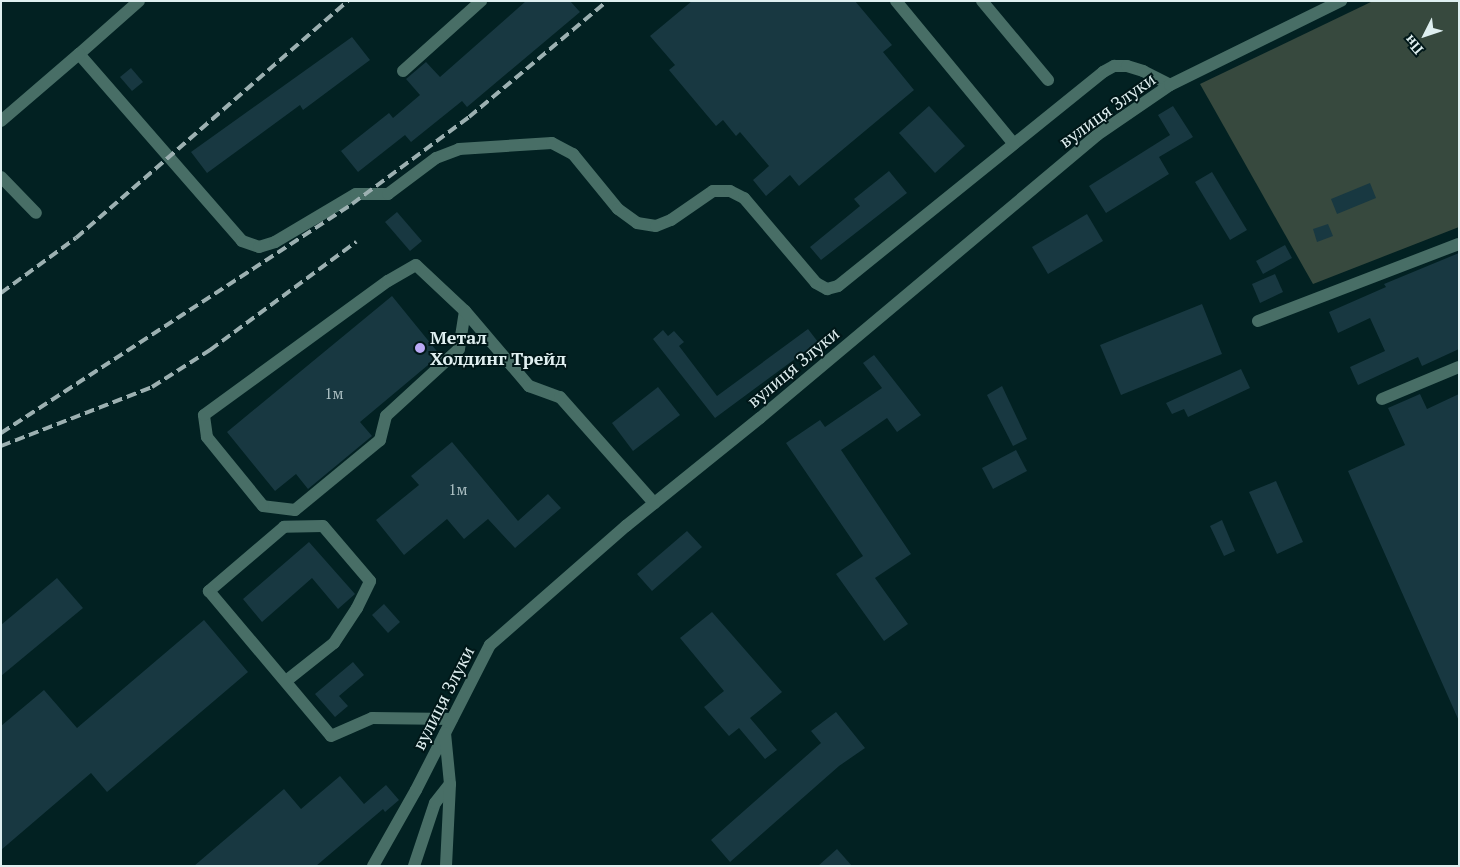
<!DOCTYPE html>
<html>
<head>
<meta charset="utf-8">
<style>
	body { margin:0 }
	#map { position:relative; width:1460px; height:867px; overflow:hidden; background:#022122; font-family:"PT Serif",serif }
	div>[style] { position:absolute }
	.green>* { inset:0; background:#37493e }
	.building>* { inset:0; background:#183841 }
	.minor>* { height:12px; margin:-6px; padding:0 6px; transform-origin:6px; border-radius:6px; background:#486e66 }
	.rail>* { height:4px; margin-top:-2px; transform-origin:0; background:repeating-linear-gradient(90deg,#9cb0b1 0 10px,transparent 0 15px) }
	.dots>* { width:14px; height:14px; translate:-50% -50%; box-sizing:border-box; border:2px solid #001718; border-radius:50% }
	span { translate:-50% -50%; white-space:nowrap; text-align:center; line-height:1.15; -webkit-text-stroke:4px #001718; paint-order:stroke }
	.number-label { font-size:15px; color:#adc1c4 }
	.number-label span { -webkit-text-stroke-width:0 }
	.street-label { font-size:18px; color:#dfeff0 }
	.poi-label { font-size:18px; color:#dfeff0; font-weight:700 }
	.left { translate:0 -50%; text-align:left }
	.frame { position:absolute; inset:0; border:2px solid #dfeff0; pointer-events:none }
	.north { position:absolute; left:1400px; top:10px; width:50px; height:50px; -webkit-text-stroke:4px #001718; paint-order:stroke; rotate:229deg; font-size:14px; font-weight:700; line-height:20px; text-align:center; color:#dfeff0 }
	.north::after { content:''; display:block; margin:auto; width:18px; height:22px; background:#dfeff0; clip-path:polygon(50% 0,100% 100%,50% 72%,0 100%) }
</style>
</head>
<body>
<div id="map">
	<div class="green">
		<div style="clip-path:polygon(1373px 1px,1459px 1px,1459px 227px,1313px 284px,1200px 84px)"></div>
	</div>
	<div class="building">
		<div style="clip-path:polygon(526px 1px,570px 1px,580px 12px,467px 107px,462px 101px,411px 142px,405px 135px,358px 172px,341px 151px,389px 113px,393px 118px,420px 95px,406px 79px,426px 62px,440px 77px)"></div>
		<div style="clip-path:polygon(692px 1px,855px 1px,892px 45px,883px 52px,914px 90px,799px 186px,790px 175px,766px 196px,753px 180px,769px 166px,740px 132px,736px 136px,723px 120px,716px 126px,669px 70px,675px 65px,650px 36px)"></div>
		<div style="clip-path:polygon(352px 37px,370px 60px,303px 110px,300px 105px,207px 173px,191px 152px)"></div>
		<div style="clip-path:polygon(131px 68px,143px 82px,132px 91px,120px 77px)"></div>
		<div style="clip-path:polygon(929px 106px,965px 146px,935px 173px,899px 133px)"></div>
		<div style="clip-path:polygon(1173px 106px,1193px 137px,1159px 157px,1169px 174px,1106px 213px,1089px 186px,1170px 135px,1158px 115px)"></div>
		<div style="clip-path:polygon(889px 171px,907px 193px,821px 260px,810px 247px,860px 206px,854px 199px)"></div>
		<div style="clip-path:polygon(1212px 172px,1247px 230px,1230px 240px,1195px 182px)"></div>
		<div style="clip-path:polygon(1370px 183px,1376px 198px,1337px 214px,1331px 199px)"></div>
		<div style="clip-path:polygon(397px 212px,422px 241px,410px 251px,385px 222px)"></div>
		<div style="clip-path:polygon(1087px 214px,1103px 241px,1048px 274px,1032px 247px)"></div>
		<div style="clip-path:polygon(1328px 224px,1333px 236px,1317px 242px,1313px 229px)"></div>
		<div style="clip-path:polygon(1285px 245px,1292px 258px,1263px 274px,1256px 261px)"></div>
		<div style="clip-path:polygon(1459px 253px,1459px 349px,1422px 366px,1418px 357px,1358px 385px,1350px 367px,1385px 351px,1370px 318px,1338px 333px,1329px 312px,1386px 287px,1384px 284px)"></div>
		<div style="clip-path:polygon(1275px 274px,1283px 292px,1260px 303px,1252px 284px)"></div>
		<div style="clip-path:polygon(392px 296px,440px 355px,360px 422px,372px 436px,308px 489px,296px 474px,275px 491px,227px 432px)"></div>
		<div style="clip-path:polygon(1202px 304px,1222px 354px,1121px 395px,1100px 345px)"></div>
		<div style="clip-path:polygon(808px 329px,818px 342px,715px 418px,653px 339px,663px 330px,668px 336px,674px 331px,684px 342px,679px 346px,717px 396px)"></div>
		<div style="clip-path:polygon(874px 355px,921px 415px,897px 432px,887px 418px,841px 450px,911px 554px,875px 578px,908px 624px,884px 641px,836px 574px,863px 556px,786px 443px,820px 420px,825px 427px,882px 388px,863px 363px)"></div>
		<div style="clip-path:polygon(1241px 369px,1250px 388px,1188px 417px,1184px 409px,1172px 414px,1166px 403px)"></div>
		<div style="clip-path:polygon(1002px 386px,1027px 439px,1013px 446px,987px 395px)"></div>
		<div style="clip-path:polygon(658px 387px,680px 415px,633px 451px,612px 423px)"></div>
		<div style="clip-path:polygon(1420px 394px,1427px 409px,1459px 394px,1459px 721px,1348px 471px,1405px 445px,1388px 408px)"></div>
		<div style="clip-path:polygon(452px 442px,518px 521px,548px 494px,561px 508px,515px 548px,488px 519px,464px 539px,447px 519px,404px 555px,376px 520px,419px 485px,411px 476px)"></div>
		<div style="clip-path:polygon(1016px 450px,1027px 471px,993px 489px,982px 468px)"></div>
		<div style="clip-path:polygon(1276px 481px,1303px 542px,1277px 554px,1249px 492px)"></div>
		<div style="clip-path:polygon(1222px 520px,1235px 551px,1224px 556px,1210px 526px)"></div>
		<div style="clip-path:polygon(687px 531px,702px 547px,652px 591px,637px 574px)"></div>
		<div style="clip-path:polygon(309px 542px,355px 594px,338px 609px,312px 578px,262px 622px,243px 599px)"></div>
		<div style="clip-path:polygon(57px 578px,83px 608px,1px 676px,1px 625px)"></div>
		<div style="clip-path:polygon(384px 604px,400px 622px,388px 633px,372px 615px)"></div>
		<div style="clip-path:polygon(712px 612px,782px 692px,750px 718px,777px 750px,765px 759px,739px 728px,729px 736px,704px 707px,724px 691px,680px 638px)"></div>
		<div style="clip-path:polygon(204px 620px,248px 672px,107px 792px,91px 773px,1px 850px,1px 726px,44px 690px,77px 728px)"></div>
		<div style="clip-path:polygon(353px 662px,364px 675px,339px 696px,348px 706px,335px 717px,315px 694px)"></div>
		<div style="clip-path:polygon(836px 712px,865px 748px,839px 766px,730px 862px,711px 840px,821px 743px,811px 731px)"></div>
		<div style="clip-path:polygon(340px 776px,364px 804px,386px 785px,399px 800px,385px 812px,383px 809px,316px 866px,194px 866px,284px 789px,301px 809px)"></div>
		<div style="clip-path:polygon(837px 849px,852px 866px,818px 866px)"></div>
	</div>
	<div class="minor">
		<div style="left:139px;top:1px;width:80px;rotate:138.5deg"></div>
		<div style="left:79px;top:54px;width:248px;rotate:48.9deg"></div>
		<div style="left:242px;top:241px;width:18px;rotate:19deg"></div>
		<div style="left:259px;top:247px;width:17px;rotate:-17deg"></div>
		<div style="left:275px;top:242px;width:94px;rotate:-30.7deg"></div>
		<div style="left:356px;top:194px;width:32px"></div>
		<div style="left:388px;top:194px;width:60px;rotate:-36.9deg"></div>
		<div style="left:436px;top:158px;width:25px;rotate:-21deg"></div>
		<div style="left:459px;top:149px;width:93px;rotate:-3.7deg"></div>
		<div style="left:552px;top:143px;width:24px;rotate:28deg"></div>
		<div style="left:573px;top:154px;width:71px;rotate:50.7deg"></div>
		<div style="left:618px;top:209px;width:24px;rotate:36deg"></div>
		<div style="left:637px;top:223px;width:19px;rotate:9deg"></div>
		<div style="left:656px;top:226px;width:16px;rotate:-22deg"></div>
		<div style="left:671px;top:220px;width:51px;rotate:-34.6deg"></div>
		<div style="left:713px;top:191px;width:17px"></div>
		<div style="left:730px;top:191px;width:16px;rotate:27deg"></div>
		<div style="left:744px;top:198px;width:111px;rotate:49.7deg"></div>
		<div style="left:816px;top:283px;width:13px;rotate:29deg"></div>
		<div style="left:827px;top:289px;width:11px;rotate:-15deg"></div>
		<div style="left:838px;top:286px;width:341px;rotate:-38.9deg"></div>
		<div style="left:1103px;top:72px;width:13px;rotate:-29deg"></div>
		<div style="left:1114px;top:66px;width:13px"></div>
		<div style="left:1127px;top:66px;width:17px;rotate:17deg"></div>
		<div style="left:1143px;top:71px;width:30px;rotate:27deg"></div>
		<div style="left:896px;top:1px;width:185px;rotate:50.5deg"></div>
		<div style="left:982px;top:1px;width:103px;rotate:50.1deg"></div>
		<div style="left:403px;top:71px;width:105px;rotate:-41.9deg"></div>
		<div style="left:1px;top:121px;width:103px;rotate:-40.7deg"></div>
		<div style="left:1px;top:177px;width:50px;rotate:45.8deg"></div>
		<div style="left:465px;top:311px;width:38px;rotate:99deg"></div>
		<div style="left:459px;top:349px;width:99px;rotate:137.5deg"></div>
		<div style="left:386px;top:416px;width:25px;rotate:104deg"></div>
		<div style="left:380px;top:440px;width:110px;rotate:140.5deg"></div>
		<div style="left:295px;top:510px;width:32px;rotate:-173deg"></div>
		<div style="left:263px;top:506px;width:89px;rotate:-129.1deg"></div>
		<div style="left:207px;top:437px;width:22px;rotate:-98deg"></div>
		<div style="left:204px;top:415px;width:228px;rotate:-36.1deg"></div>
		<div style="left:388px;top:281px;width:32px;rotate:-30deg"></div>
		<div style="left:416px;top:265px;width:67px;rotate:43.2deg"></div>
		<div style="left:465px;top:311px;width:99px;rotate:49.5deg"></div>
		<div style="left:529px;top:386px;width:33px;rotate:20deg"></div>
		<div style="left:560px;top:397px;width:142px;rotate:48.4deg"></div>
		<div style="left:1258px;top:321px;width:215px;rotate:-21deg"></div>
		<div style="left:1382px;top:399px;width:83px;rotate:-22.6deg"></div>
		<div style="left:286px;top:681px;width:61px;rotate:-38.4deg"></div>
		<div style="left:334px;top:643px;width:42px;rotate:-56.7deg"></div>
		<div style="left:357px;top:608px;width:30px;rotate:-64deg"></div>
		<div style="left:370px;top:581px;width:72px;rotate:-130.5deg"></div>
		<div style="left:323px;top:526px;width:39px;rotate:179deg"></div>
		<div style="left:284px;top:527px;width:99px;rotate:139.5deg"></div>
		<div style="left:209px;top:591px;width:189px;rotate:49.9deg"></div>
		<div style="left:331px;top:736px;width:45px;rotate:-23.7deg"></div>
		<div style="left:372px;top:718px;width:80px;rotate:0.7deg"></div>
		<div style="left:373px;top:866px;width:87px;rotate:-60.5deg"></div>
		<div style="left:416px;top:790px;width:163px;rotate:-63deg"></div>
		<div style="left:490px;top:645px;width:181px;rotate:-41.2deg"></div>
		<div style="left:626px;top:526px;width:172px;rotate:-38.9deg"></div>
		<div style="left:760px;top:418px;width:440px;rotate:-40deg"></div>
		<div style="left:1097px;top:135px;width:88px;rotate:-34.4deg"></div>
		<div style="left:1170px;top:85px;width:191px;rotate:-26.2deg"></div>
		<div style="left:414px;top:866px;width:66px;rotate:-71.6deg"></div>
		<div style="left:435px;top:803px;width:24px;rotate:-52deg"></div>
		<div style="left:450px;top:784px;width:51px;rotate:-95.6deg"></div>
		<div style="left:446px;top:866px;width:82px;rotate:-87.2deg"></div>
	</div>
	<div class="rail">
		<div style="left:1px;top:293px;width:93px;rotate:-36.3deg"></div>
		<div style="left:76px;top:238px;width:361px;rotate:-41.1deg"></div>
		<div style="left:1px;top:433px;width:419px;rotate:-33.1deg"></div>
		<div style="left:352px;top:204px;width:146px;rotate:-36.6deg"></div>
		<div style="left:469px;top:117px;width:180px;rotate:-40deg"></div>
		<div style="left:1px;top:446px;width:162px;rotate:-21.3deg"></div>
		<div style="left:152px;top:387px;width:69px;rotate:-32.5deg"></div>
		<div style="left:210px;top:350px;width:182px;rotate:-36.5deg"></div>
	</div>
	<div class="dots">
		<div style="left:420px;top:348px;background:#bbaaf6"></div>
	</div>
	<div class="number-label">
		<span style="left:334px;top:394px">1м</span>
		<span style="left:458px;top:490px">1м</span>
	</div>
	<div class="street-label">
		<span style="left:1107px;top:110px;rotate:-36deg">вулиця Злуки</span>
		<span style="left:793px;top:367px;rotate:-40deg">вулиця Злуки</span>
		<span style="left:443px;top:698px;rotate:-63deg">вулиця Злуки</span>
	</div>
	<div class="poi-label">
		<span class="left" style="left:430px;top:348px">Метал<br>Холдинг Трейд</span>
	</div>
	<div class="frame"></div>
	<div class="north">Пн</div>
</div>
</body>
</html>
